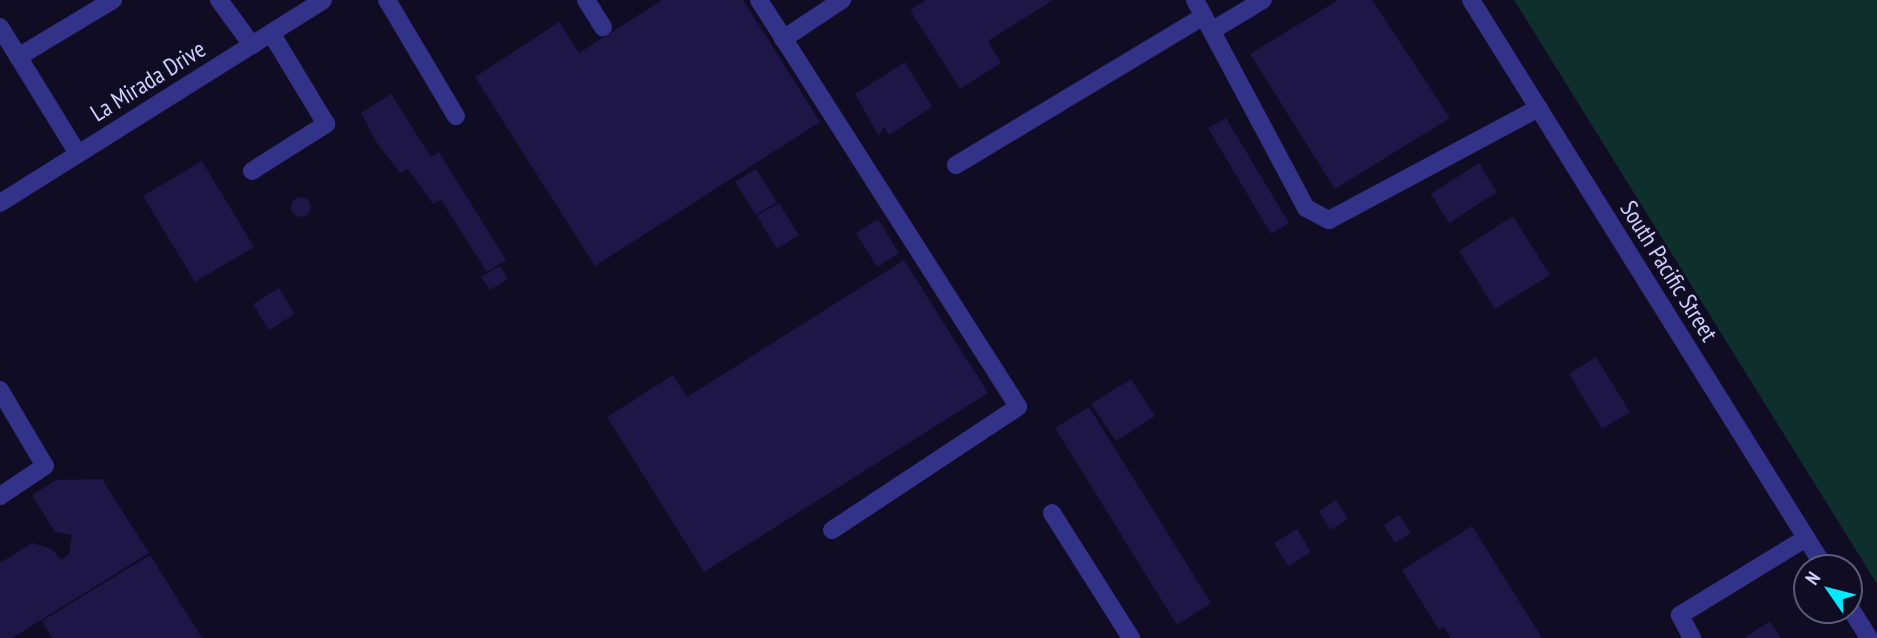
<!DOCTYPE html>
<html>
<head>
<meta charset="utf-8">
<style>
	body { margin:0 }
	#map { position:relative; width:1877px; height:638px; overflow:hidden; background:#0f0c24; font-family:"PT Sans Narrow",sans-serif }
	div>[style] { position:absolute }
	.green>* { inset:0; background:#0e2f2c }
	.building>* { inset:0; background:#1e1647 }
	.round { border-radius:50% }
	.service>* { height:18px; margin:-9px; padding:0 9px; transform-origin:9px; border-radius:9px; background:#323288 }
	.minor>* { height:18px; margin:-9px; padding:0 9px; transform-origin:9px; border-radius:9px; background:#323288 }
	.tertiary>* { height:18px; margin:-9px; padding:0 9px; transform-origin:9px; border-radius:9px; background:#323288 }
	span { translate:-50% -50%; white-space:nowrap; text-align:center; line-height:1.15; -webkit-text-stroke:5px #0f0c24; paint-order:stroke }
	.street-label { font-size:24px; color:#d2cfff }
	.north { position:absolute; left:1793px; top:554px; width:70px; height:70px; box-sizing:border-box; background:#0f0c24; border:2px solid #5d5a7c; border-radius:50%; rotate:305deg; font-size:19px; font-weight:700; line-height:28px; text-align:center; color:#d2cfff }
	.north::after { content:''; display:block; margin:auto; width:24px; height:32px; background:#00ebfa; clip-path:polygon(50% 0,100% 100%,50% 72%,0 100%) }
</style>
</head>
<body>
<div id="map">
	<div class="green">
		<div style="clip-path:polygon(1514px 0,1877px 0,1877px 584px)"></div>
	</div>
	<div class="building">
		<div style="clip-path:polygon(662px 0,743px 0,820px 122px,595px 266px,475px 77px,559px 22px,579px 53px)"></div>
		<div style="clip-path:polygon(926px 0,1053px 0,988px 41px,1001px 63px,960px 89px,910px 10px)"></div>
		<div style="clip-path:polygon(1338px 0,1372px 0,1450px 118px,1335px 189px,1250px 54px)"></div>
		<div style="clip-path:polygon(905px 62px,932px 107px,889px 135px,884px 127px,879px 136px,855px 94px)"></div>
		<div style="clip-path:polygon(391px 94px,431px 157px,439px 152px,506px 260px,487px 272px,441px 200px,433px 204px,408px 169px,400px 173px,377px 143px,361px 113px)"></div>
		<div style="clip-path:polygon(1226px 118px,1289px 223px,1271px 234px,1208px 128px)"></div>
		<div style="clip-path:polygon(202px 161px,254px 247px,195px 282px,143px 196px)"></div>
		<div style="clip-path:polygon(1479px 163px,1497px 192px,1449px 223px,1431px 194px)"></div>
		<div style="clip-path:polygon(756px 169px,777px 202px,756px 215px,735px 182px)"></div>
		<div class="round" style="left:291px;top:197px;width:20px;height:20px"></div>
		<div style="clip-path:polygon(779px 203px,799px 235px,777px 249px,757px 216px)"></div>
		<div style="clip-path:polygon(1513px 216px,1550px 275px,1495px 309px,1459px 251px)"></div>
		<div style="clip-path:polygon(878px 219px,899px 253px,877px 267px,856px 233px)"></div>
		<div style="clip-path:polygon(904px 260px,988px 393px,704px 572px,607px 417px,673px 375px,687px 397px)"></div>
		<div style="clip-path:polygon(500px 266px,508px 279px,490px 290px,481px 277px)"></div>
		<div style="clip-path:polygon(279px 288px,295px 314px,269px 330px,253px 304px)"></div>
		<div style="clip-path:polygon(1596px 357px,1630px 412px,1602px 429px,1569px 374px)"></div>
		<div style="clip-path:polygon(1131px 379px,1155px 416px,1116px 441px,1091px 404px)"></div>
		<div style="clip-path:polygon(1089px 407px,1211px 603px,1177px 625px,1055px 428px)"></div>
		<div style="clip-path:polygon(102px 479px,149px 553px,12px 638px,0 638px,0 563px,32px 543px,52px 549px,61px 560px,69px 554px,72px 535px,55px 532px,32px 495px,56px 480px)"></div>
		<div style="clip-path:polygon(1336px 500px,1348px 519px,1330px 530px,1319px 511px)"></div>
		<div style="clip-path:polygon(1399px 515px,1411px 533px,1395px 543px,1384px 525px)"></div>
		<div style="clip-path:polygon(1472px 526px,1542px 638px,1451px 638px,1444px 627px,1439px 630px,1402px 570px)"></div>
		<div style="clip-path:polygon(1297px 529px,1311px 552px,1288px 566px,1274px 543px)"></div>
		<div style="clip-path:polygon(150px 555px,202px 638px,52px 638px,42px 621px)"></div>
		<div style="clip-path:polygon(1770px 621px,1781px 638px,1744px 638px)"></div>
	</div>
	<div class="service">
		<div style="left:219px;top:0;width:56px;rotate:53.7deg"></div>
		<div style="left:387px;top:0;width:135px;rotate:59.3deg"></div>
		<div style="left:586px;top:0;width:32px;rotate:58deg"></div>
		<div style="left:759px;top:0;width:482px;rotate:57.5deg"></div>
		<div style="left:1018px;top:407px;width:223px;rotate:146.5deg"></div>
		<div style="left:1195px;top:0;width:236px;rotate:61.9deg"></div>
		<div style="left:1306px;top:208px;width:26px;rotate:28deg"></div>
		<div style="left:1329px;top:220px;width:238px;rotate:-28.1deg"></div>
		<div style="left:1213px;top:30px;width:58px;rotate:-31deg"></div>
		<div style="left:783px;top:39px;width:71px;rotate:-33.5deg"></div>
		<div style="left:18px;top:57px;width:111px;rotate:-31deg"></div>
		<div style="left:956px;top:165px;width:289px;rotate:-31deg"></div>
		<div style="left:252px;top:171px;width:88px;rotate:-32.4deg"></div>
		<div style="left:326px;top:124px;width:106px;rotate:-121.1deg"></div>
		<div style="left:0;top:390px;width:88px;rotate:59.4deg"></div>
		<div style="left:45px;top:466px;width:54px;rotate:146.3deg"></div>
		<div style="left:1052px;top:513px;width:148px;rotate:57.7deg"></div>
		<div style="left:1692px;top:638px;width:26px;rotate:-118deg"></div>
		<div style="left:1680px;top:615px;width:148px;rotate:-31.4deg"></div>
	</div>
	<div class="minor">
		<div style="left:0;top:27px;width:149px;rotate:58.4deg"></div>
	</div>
	<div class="tertiary">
		<div style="left:1471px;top:0;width:669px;rotate:58.07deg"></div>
		<div style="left:0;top:203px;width:381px;rotate:-32.1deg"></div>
		<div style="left:1849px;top:606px;width:38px;rotate:58deg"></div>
	</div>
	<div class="street-label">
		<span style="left:148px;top:81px;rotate:-32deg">La Mirada Drive</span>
		<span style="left:1669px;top:271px;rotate:58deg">South Pacific Street</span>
	</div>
	<div class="north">N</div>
</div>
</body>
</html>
